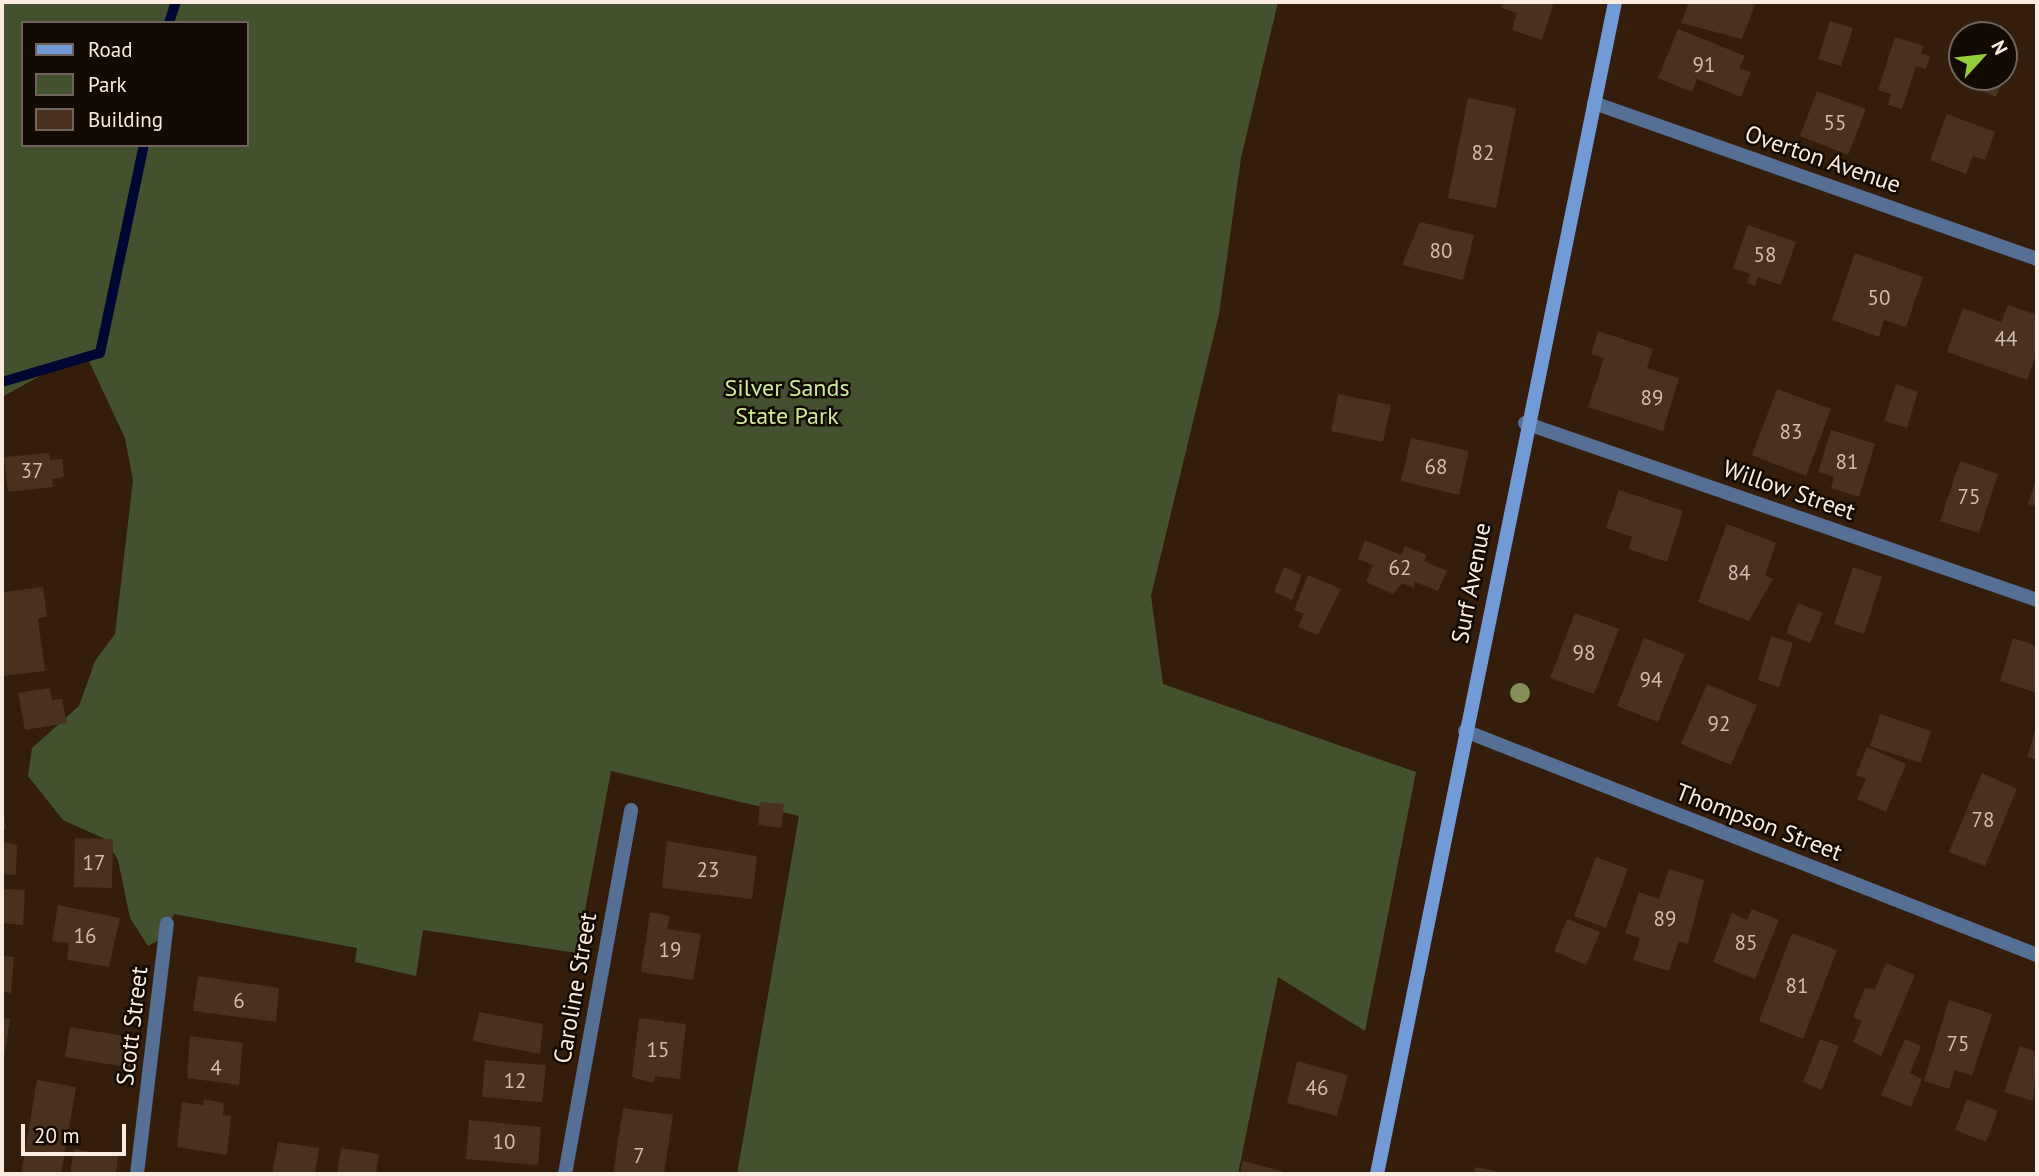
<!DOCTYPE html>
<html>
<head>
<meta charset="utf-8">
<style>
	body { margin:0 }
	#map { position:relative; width:2039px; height:1176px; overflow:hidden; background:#341d0a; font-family:"PT Sans",sans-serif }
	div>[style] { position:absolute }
	.green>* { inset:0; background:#44512f }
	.stream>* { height:10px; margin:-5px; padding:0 5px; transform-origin:5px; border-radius:5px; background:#000632 }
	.building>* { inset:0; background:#49311e }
	.street>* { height:14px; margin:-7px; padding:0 7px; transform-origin:7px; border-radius:7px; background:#566f95 }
	.secondary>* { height:14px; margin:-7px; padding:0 7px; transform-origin:7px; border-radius:7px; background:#729ad6 }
	.trees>* { width:20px; height:20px; margin:-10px; border-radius:50%; background:#868f57 }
	span { translate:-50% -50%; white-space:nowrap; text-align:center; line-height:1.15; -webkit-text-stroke:5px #140a04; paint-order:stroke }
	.number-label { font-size:21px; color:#cfbdb0 }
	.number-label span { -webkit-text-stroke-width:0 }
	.street-label { font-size:24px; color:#fcece0 }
	.park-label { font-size:24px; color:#caec96 }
	.frame { position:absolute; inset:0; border:4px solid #fcece0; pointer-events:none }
	.legend { position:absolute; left:21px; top:21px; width:228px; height:126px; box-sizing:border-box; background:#140a04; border:2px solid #71645c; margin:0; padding:9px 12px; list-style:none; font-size:21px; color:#fcece0 }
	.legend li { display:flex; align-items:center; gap:14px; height:35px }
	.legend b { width:35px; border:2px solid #71645c }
	.north { position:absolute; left:1948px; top:21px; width:70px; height:70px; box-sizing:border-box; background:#140a04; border:2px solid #71645c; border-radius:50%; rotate:63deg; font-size:19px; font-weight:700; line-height:28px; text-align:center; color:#fcece0 }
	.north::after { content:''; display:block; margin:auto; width:24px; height:32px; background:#94cc3c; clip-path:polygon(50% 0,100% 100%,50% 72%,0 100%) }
	.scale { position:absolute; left:21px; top:1124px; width:105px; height:32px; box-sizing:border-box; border:4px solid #fcece0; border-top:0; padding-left:9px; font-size:21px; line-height:24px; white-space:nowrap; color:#fcece0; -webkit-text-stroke:5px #140a04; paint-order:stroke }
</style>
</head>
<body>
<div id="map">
	<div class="green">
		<div style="clip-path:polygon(evenodd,2px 2px,1278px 2px,1241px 158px,1219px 314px,1151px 596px,1163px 684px,1416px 772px,1365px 1031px,1278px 977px,1238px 1174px,737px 1174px,799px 816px,611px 771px,577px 953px,423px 930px,416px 976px,355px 962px,357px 948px,174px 914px,163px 938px,148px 946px,130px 918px,118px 860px,105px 839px,63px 820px,28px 776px,32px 748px,79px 706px,95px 661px,115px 634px,133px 480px,125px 438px,87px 357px,80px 354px,2px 397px,2px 2px,23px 23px,247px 23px,247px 145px,23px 145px,23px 23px)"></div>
	</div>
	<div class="stream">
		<div style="left:169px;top:23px;width:22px;rotate:-72deg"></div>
		<div style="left:2px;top:382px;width:102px;rotate:-16.5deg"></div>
		<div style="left:100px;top:353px;width:213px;rotate:-78.1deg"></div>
	</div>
	<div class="building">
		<div style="clip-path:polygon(1503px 2px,1554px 2px,1542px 40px,1512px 30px,1517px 13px,1501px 8px)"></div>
		<div style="clip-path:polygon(1689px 2px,1756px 2px,1742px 39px,1681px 23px)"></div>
		<div style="clip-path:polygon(1830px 21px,1853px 28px,1841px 66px,1818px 59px)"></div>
		<div style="clip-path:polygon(1678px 29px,1745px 56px,1739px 68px,1751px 72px,1741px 97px,1697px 79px,1692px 92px,1658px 78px)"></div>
		<div style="clip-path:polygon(1895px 37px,1924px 46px,1921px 53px,1930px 56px,1926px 69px,1916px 66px,1902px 109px,1888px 105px,1891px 94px,1878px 90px)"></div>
		<div style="clip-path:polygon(2004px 53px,2012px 57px,2004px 77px)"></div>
		<div style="clip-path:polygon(1976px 77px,2004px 77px,1996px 97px,1972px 87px)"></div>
		<div style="clip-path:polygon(1817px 91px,1866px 109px,1848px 155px,1800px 136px)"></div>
		<div style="clip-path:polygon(1468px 98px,1516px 108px,1496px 208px,1448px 198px)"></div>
		<div style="clip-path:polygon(1947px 114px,1995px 132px,1985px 160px,1973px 156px,1966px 174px,1930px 160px)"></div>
		<div style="clip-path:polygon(1420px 222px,1474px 235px,1463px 280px,1402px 265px)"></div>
		<div style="clip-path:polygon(1748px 225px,1796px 242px,1781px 285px,1758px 277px,1755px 286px,1747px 283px,1750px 274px,1733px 268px)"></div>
		<div style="clip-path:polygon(1855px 253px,1923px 277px,1906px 327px,1884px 320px,1879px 337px,1832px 320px)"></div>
		<div style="clip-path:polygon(2008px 305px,2037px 315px,2037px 351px,2027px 380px,1947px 352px,1963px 308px,2001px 322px)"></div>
		<div style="clip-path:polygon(1598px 331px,1653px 349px,1647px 368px,1679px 378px,1663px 431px,1588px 407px,1604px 358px,1591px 354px)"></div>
		<div style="clip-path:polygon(1896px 384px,1918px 392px,1907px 428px,1884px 421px)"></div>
		<div style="clip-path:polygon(1777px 389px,1831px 409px,1806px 476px,1752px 455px)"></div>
		<div style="clip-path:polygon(1338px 394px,1391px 405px,1383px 442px,1331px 431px)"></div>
		<div style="clip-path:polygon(1831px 430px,1875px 444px,1859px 497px,1831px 488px,1834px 477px,1818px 472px)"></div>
		<div style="clip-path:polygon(1411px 438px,1469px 451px,1459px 495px,1401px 481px)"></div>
		<div style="clip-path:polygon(49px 453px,50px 460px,62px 459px,64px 477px,52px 479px,53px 487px,8px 492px,4px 457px)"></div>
		<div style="clip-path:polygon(1960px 461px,1998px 474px,1979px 533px,1940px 521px)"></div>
		<div style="clip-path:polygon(2037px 476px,2037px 507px,2028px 504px)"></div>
		<div style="clip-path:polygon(1619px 490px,1683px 511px,1667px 562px,1628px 549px,1632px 537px,1606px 528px)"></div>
		<div style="clip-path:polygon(1727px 524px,1776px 543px,1765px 575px,1773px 579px,1749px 621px,1698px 602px)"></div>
		<div style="clip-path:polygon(1365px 540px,1401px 555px,1405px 546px,1427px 555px,1424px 561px,1447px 571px,1438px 591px,1415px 582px,1414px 588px,1402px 583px,1393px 594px,1366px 582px,1373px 565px,1358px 559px)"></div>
		<div style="clip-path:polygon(1284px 567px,1302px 575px,1292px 600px,1274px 592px)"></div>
		<div style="clip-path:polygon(1853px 567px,1882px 577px,1864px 634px,1834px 624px)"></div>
		<div style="clip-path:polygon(1308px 575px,1341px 589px,1318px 635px,1298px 627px,1304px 614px,1294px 610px)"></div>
		<div style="clip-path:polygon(43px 587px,47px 617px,38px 618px,45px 671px,2px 676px,2px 592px)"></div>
		<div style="clip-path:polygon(1798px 603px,1823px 613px,1810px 643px,1786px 633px)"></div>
		<div style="clip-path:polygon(1575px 613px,1619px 629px,1594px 694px,1550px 678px)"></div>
		<div style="clip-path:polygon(1771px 636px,1793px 643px,1779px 687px,1758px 680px)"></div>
		<div style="clip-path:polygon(1644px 638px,1685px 654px,1658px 722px,1617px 706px)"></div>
		<div style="clip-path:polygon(2013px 638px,2037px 646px,2037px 693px,2000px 681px)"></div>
		<div style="clip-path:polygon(1707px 684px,1757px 705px,1731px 765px,1681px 744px)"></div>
		<div style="clip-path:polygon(50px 688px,52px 700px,62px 699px,67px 723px,25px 730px,18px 693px)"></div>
		<div style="clip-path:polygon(1880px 714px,1931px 731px,1921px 763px,1870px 746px)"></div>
		<div style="clip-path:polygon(2037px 725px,2037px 760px,2027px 757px)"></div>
		<div style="clip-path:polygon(1867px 747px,1906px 764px,1886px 812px,1857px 799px,1866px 779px,1856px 775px)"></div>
		<div style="clip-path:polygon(1982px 773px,2017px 789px,1985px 866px,1949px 852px)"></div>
		<div style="clip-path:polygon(2px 799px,6px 829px,2px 829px)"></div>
		<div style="clip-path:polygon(760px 802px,784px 804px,781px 828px,758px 825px)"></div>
		<div style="clip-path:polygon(75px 838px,113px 839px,112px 888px,74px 887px)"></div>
		<div style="clip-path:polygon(2px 841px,17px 845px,16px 875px,2px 874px)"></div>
		<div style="clip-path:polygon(667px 841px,757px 856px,752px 899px,662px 888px)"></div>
		<div style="clip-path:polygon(1596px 857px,1628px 869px,1606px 928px,1574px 916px)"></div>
		<div style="clip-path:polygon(1669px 869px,1704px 880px,1688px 944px,1679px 941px,1669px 971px,1633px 960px,1640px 938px,1625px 933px,1639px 892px,1659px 899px)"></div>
		<div style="clip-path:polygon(2px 889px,25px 890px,23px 925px,2px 923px)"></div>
		<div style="clip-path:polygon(58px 905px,120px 918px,109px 967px,67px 960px,69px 943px,52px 941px)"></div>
		<div style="clip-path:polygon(1752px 909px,1779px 920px,1755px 979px,1713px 962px,1732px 913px,1747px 920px)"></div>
		<div style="clip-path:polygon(650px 912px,670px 916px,667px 929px,701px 934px,693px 980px,641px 972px)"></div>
		<div style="clip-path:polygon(1567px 919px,1600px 932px,1586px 965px,1554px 951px)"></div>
		<div style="clip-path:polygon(1792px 933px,1837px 950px,1803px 1039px,1759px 1021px)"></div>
		<div style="clip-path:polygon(2px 956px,14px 957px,11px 993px,2px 992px)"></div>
		<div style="clip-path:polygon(1886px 963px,1915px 975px,1881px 1056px,1853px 1042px,1862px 1021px,1853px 1017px,1865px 988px,1875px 989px)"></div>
		<div style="clip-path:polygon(198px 976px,279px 988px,276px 1022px,193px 1011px)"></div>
		<div style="clip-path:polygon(1949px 1000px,1992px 1014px,1972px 1076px,1955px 1070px,1949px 1089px,1924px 1081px)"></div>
		<div style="clip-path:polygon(479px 1012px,543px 1024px,540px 1054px,473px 1041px)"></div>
		<div style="clip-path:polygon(2px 1018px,10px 1019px,4px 1060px,2px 1060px)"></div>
		<div style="clip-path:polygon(639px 1018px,686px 1024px,680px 1079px,655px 1076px,654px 1083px,632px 1077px)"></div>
		<div style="clip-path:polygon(70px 1027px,137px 1038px,132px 1068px,65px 1057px)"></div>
		<div style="clip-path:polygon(190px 1036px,243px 1043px,239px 1085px,187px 1078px)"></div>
		<div style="clip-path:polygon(1820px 1039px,1839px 1046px,1822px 1090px,1803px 1082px)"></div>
		<div style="clip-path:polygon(1905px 1039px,1921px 1046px,1910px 1073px,1922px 1079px,1911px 1107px,1881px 1095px)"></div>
		<div style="clip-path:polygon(2020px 1046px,2037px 1052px,2033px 1101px,2004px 1092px)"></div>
		<div style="clip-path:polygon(485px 1060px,546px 1065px,542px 1102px,482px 1097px)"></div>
		<div style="clip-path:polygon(1297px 1061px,1348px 1075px,1337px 1116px,1287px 1103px)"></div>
		<div style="clip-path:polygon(37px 1080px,76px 1087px,61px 1174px,21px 1174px)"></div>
		<div style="clip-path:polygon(204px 1099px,224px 1103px,223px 1115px,231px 1116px,227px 1155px,177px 1147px,182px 1102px,203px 1105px)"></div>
		<div style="clip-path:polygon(1967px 1099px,1998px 1111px,1986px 1142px,1955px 1130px)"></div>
		<div style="clip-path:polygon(623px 1108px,673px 1115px,664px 1174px,613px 1174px)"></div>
		<div style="clip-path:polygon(469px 1120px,541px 1127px,538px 1165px,466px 1159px)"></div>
		<div style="clip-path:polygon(278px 1142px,319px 1148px,315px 1174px,272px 1174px)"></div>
		<div style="clip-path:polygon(341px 1148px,379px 1154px,376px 1174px,337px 1174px)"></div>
		<div style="clip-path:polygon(74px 1149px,118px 1156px,116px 1174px,70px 1174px)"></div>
		<div style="clip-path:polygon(1243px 1161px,1282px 1171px,1281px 1174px,1240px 1174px)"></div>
		<div style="clip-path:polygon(1475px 1167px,1505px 1173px,1505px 1174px,1474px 1174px)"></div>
	</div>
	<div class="street">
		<div style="left:1594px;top:103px;width:470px;rotate:19.4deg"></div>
		<div style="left:1525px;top:423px;width:542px;rotate:19.07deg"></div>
		<div style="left:1465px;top:731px;width:614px;rotate:21.39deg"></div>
		<div style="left:137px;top:1174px;width:252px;rotate:-83.2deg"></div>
		<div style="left:565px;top:1174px;width:370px;rotate:-79.7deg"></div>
	</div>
	<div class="secondary">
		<div style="left:1377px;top:1174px;width:1196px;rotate:-78.52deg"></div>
	</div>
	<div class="trees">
		<div style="left:1520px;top:693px"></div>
	</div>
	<div class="number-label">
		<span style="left:1704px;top:65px">91</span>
		<span style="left:1835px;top:123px">55</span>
		<span style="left:1483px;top:153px">82</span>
		<span style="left:1441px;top:251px">80</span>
		<span style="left:1765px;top:255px">58</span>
		<span style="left:1879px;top:298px">50</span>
		<span style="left:2006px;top:339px">44</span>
		<span style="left:1652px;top:398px">89</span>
		<span style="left:1791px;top:432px">83</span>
		<span style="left:1847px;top:462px">81</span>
		<span style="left:1436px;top:467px">68</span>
		<span style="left:32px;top:471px">37</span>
		<span style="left:1969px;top:497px">75</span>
		<span style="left:1400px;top:568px">62</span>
		<span style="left:1739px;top:573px">84</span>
		<span style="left:1584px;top:653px">98</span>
		<span style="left:1651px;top:680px">94</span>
		<span style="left:1719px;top:724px">92</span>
		<span style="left:1983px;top:820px">78</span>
		<span style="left:94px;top:863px">17</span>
		<span style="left:708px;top:870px">23</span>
		<span style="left:1665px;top:919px">89</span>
		<span style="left:85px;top:936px">16</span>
		<span style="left:1746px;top:943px">85</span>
		<span style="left:670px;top:950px">19</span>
		<span style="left:1797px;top:986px">81</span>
		<span style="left:239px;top:1001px">6</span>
		<span style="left:1958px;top:1044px">75</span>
		<span style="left:658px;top:1050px">15</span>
		<span style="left:216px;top:1068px">4</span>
		<span style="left:515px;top:1081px">12</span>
		<span style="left:1317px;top:1088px">46</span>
		<span style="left:504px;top:1142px">10</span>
		<span style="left:639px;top:1156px">7</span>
	</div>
	<div class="street-label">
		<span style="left:1823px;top:159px;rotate:19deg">Overton Avenue</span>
		<span style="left:1789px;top:490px;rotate:19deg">Willow Street</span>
		<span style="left:1471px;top:583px;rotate:-79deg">Surf Avenue</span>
		<span style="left:1759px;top:822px;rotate:21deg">Thompson Street</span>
		<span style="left:575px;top:988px;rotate:-80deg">Caroline Street</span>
		<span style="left:132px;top:1026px;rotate:-83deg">Scott Street</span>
	</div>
	<div class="park-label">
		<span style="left:787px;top:402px">Silver Sands<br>State Park</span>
	</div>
	<div class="frame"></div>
	<ul class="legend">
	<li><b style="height:9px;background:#729ad6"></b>Road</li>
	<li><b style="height:19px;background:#44512f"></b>Park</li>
	<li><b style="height:19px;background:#49311e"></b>Building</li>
	</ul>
	<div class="north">N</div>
	<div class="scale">20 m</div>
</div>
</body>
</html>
